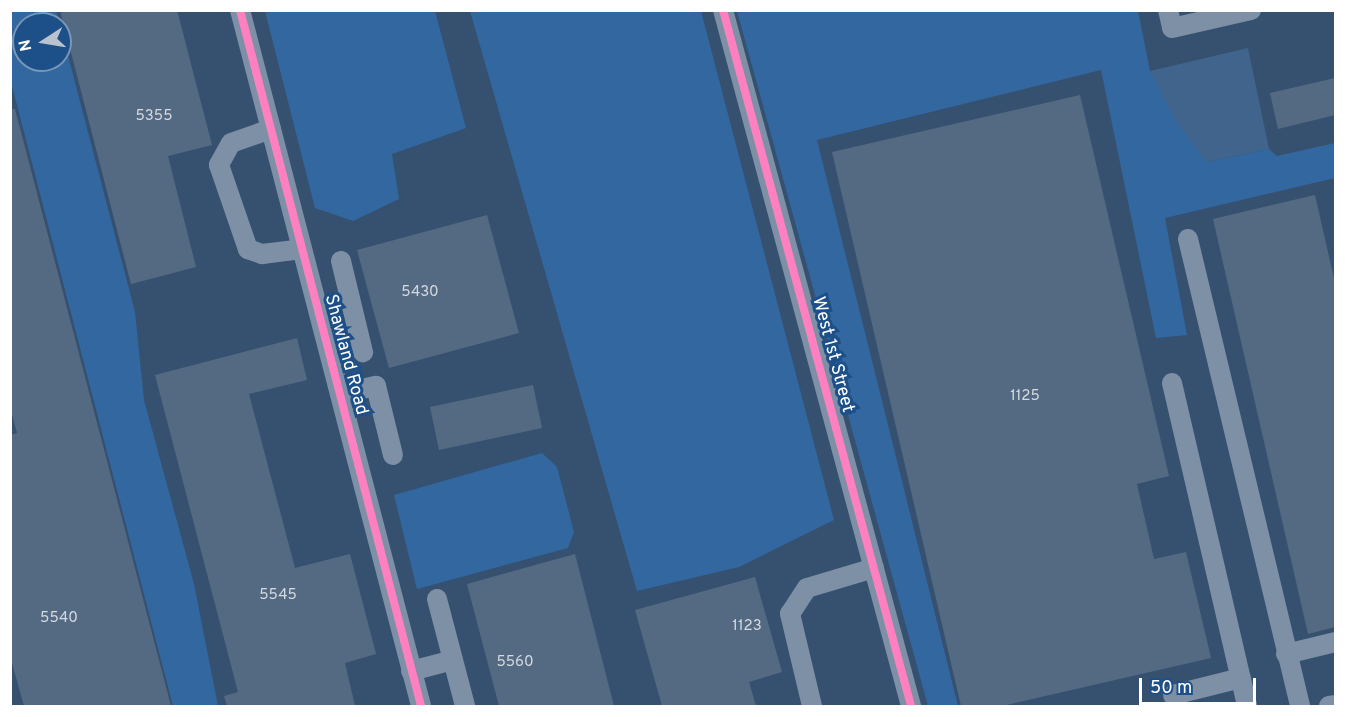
<!DOCTYPE html>
<html>
<head>
<meta charset="utf-8">
<style>
	body { margin:0 }
	#map { position:relative; width:1346px; height:717px; overflow:hidden; background:#365170; font-family:Overpass,sans-serif }
	div>[style] { position:absolute }
	.green>* { inset:0; background:#32679f }
	.water>* { inset:0; background:#40648b }
	.building>* { inset:0; background:#546a82 }
	.minor>* { height:20px; margin:-10px; padding:0 10px; transform-origin:10px; border-radius:10px; background:#7d90a5 }
	.cycleway>* { height:8px; margin:-4px; padding:0 4px; transform-origin:4px; border-radius:4px; background:#ff80c0 }
	span { translate:-50% -50%; white-space:nowrap; text-align:center; line-height:1.15; -webkit-text-stroke:6px #1d5088; paint-order:stroke }
	.number-label { font-size:15px; color:#d4dae0 }
	.number-label span { -webkit-text-stroke-width:0 }
	.street-label { font-size:18px; color:#fff }
	.frame { position:absolute; inset:0; border:12px solid #fff; pointer-events:none }
	.north { position:absolute; left:12px; top:12px; width:60px; height:60px; box-sizing:border-box; background:#1d5088; border:2px solid #7796b8; border-radius:50%; rotate:258deg; font-size:16px; font-weight:700; line-height:24px; text-align:center; color:#fff }
	.north::after { content:''; display:block; margin:auto; width:21px; height:27px; background:#b9c2cd; clip-path:polygon(50% 0,100% 100%,50% 72%,0 100%) }
	.scale { position:absolute; left:1139px; top:678px; width:117px; height:27px; box-sizing:border-box; border:3px solid #fff; border-top:0; padding-left:8px; font-size:18px; line-height:21px; white-space:nowrap; color:#fff; -webkit-text-stroke:4px #1d5088; paint-order:stroke }
</style>
</head>
<body>
<div id="map">
	<div class="green">
		<div style="clip-path:polygon(10px 11px,56px 11px,60px 24px,24px 24px,24px 60px,60px 60px,60px 25px,135px 312px,144px 400px,194px 584px,218px 706px,173px 706px,11px 82px)"></div>
		<div style="clip-path:polygon(265px 11px,435px 11px,466px 128px,392px 154px,399px 199px,353px 221px,315px 208px)"></div>
		<div style="clip-path:polygon(470px 11px,701px 11px,834px 520px,739px 567px,637px 591px)"></div>
		<div style="clip-path:polygon(737px 11px,1138px 11px,1150px 71px,1207px 162px,1269px 149px,1277px 156px,1335px 143px,1335px 178px,1165px 218px,1187px 335px,1156px 338px,1101px 70px,817px 140px,958px 706px,928px 706px)"></div>
		<div style="clip-path:polygon(542px 453px,557px 467px,574px 532px,568px 548px,417px 589px,394px 495px)"></div>
	</div>
	<div class="water">
		<div style="clip-path:polygon(1248px 48px,1269px 149px,1207px 162px,1177px 123px,1150px 71px)"></div>
	</div>
	<div class="building">
		<div style="clip-path:polygon(60px 10px,177px 10px,212px 145px,168px 156px,196px 267px,131px 284px)"></div>
		<div style="clip-path:polygon(1335px 78px,1335px 115px,1278px 129px,1270px 93px)"></div>
		<div style="clip-path:polygon(1080px 95px,1169px 476px,1137px 484px,1154px 559px,1186px 552px,1211px 658px,1002px 706px,961px 706px,832px 152px)"></div>
		<div style="clip-path:polygon(10px 109px,15px 109px,171px 706px,24px 706px,10px 656px,10px 435px,17px 433px,10px 407px)"></div>
		<div style="clip-path:polygon(1315px 195px,1335px 283px,1335px 627px,1308px 634px,1213px 219px)"></div>
		<div style="clip-path:polygon(487px 215px,519px 333px,389px 368px,357px 250px)"></div>
		<div style="clip-path:polygon(297px 338px,307px 380px,249px 394px,295px 568px,350px 554px,376px 654px,345px 663px,355px 706px,227px 706px,224px 696px,238px 692px,155px 375px)"></div>
		<div style="clip-path:polygon(533px 385px,542px 428px,439px 450px,430px 407px)"></div>
		<div style="clip-path:polygon(575px 554px,614px 706px,499px 706px,467px 584px)"></div>
		<div style="clip-path:polygon(755px 577px,782px 672px,749px 682px,756px 706px,662px 706px,635px 610px)"></div>
	</div>
	<div class="minor">
		<div style="left:240px;top:10px;width:719px;rotate:75.42deg"></div>
		<div style="left:723px;top:10px;width:721px;rotate:74.88deg"></div>
		<div style="left:1168px;top:10px;width:18px;rotate:77deg"></div>
		<div style="left:1172px;top:28px;width:81px;rotate:-12.8deg"></div>
		<div style="left:271px;top:129px;width:42px;rotate:160.7deg"></div>
		<div style="left:231px;top:143px;width:25px;rotate:119deg"></div>
		<div style="left:219px;top:165px;width:89px;rotate:71deg"></div>
		<div style="left:248px;top:249px;width:15px;rotate:20deg"></div>
		<div style="left:262px;top:254px;width:40px;rotate:-7.1deg"></div>
		<div style="left:1188px;top:239px;width:480px;rotate:76.5deg"></div>
		<div style="left:341px;top:261px;width:94px;rotate:76.4deg"></div>
		<div style="left:1172px;top:383px;width:332px;rotate:76.9deg"></div>
		<div style="left:340px;top:394px;width:37px;rotate:-13deg"></div>
		<div style="left:376px;top:386px;width:71px;rotate:76.2deg"></div>
		<div style="left:437px;top:599px;width:111px;rotate:75.3deg"></div>
		<div style="left:1286px;top:654px;width:51px;rotate:-13.5deg"></div>
		<div style="left:411px;top:671px;width:43px;rotate:-14.7deg"></div>
		<div style="left:1173px;top:695px;width:70px;rotate:-14deg"></div>
		<div style="left:812px;top:706px;width:95px;rotate:-103.4deg"></div>
		<div style="left:790px;top:614px;width:31px;rotate:-57deg"></div>
		<div style="left:807px;top:588px;width:70px;rotate:-16.6deg"></div>
		<div style="left:1329px;top:706px;width:7px;rotate:-8deg"></div>
	</div>
	<div class="cycleway">
		<div style="left:240px;top:10px;width:719px;rotate:75.42deg"></div>
		<div style="left:723px;top:10px;width:721px;rotate:74.88deg"></div>
	</div>
	<div class="number-label">
		<span style="left:154px;top:117px">5355</span>
		<span style="left:420px;top:293px">5430</span>
		<span style="left:1025px;top:397px">1125</span>
		<span style="left:278px;top:596px">5545</span>
		<span style="left:59px;top:619px">5540</span>
		<span style="left:747px;top:627px">1123</span>
		<span style="left:515px;top:663px">5560</span>
	</div>
	<div class="street-label">
		<span style="left:345px;top:355px;rotate:75deg">Shawland Road</span>
		<span style="left:832px;top:355px;rotate:75deg">West 1st Street</span>
	</div>
	<div class="frame"></div>
	<div class="north">N</div>
	<div class="scale">50 m</div>
</div>
</body>
</html>
